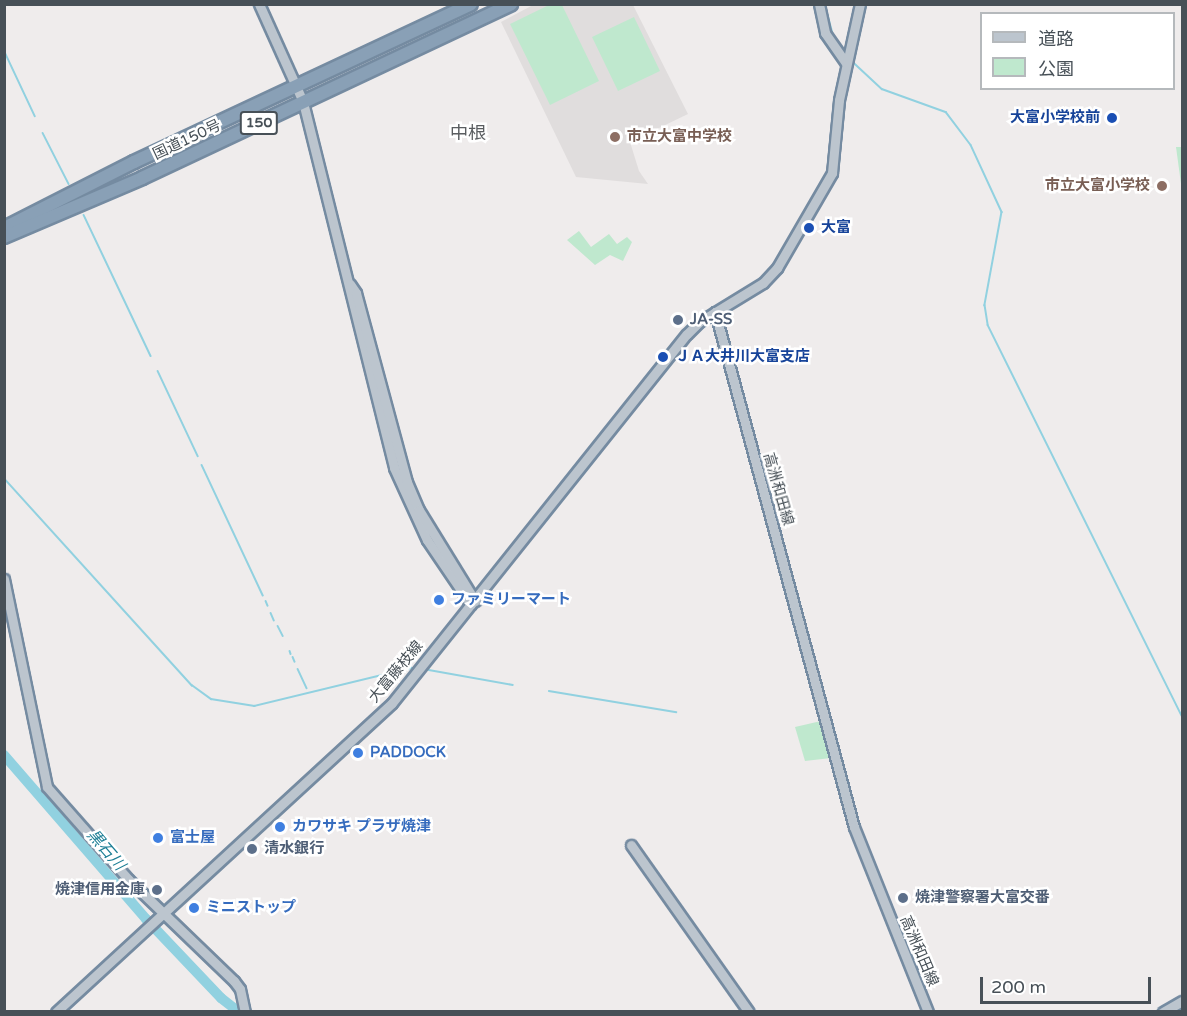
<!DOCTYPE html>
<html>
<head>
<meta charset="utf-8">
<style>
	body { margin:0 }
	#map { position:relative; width:1187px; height:1016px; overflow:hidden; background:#efecec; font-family:"Varela Round","Noto Sans JP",sans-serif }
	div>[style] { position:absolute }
	.education>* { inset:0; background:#e0dddd }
	.green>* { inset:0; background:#bfe8ce }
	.stream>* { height:1.5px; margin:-0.75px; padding:0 0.75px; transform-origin:0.75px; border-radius:0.75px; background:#91d1e0 }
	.river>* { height:10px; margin:-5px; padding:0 5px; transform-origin:5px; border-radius:5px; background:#91d1e0 }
	.roads { filter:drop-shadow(2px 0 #758ba1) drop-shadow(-2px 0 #758ba1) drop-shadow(0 2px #758ba1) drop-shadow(0 -2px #758ba1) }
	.secondary>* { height:9px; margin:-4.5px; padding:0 4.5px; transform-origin:4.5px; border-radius:4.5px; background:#bcc5ce }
	.highway>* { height:12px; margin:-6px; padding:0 6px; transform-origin:6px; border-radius:6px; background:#89a0b6 }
	.dots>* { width:16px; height:16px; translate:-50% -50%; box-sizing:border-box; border:3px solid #fff; border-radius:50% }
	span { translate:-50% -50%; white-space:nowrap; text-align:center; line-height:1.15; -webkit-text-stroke:5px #fff; paint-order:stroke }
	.shield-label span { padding:2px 4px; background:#fff; border:2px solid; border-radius:4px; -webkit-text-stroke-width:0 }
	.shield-label { font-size:14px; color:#475057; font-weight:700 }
	.transit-label { font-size:15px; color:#164399; font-weight:700 }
	.right { translate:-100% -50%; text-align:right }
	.left { translate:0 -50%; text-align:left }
	.education-label { font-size:15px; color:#785e54; font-weight:700 }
	.street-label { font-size:15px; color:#475057 }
	.service-label { font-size:15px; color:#4e5e75; font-weight:700 }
	.shop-label { font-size:15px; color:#366cbe; font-weight:700 }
	.water-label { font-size:16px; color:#1c7e95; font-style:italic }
	.quarter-label { font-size:18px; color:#5a5d60 }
	.frame { position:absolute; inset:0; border:6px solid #475057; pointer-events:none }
	.legend { position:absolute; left:980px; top:12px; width:195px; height:78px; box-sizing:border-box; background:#fff; border:2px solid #b5b9bc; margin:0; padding:8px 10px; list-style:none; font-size:18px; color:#475057 }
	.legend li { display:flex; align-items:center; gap:12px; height:30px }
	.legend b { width:30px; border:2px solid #b5b9bc }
	.scale { position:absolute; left:980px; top:977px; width:171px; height:27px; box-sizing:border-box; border:3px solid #475057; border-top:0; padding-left:8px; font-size:18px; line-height:21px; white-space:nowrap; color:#475057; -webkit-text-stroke:4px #fff; paint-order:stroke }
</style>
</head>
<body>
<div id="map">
	<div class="education">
		<div style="clip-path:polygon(533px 5px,633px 5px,688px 114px,630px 142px,639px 171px,648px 184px,576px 177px,501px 22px)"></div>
	</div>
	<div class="green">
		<div style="clip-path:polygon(549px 5px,562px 5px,599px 81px,550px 105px,510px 24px)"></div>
		<div style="clip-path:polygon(634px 17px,660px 71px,618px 91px,592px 37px)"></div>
		<div style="clip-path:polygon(1176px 147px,1182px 147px,1182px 191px)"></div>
		<div style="clip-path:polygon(579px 231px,591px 247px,609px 234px,617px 244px,627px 237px,632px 242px,623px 261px,610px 255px,595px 265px,567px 240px)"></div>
		<div style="clip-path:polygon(821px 721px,831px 758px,805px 761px,795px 727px)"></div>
	</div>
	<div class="stream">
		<div style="left:825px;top:4px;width:35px;rotate:75deg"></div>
		<div style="left:4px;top:50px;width:73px;rotate:64.8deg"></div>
		<div style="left:852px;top:61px;width:41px;rotate:43deg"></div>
		<div style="left:882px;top:89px;width:68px;rotate:19.8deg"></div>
		<div style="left:946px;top:112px;width:41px;rotate:52.9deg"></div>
		<div style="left:971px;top:145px;width:74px;rotate:65.2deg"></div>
		<div style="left:1002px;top:212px;width:95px;rotate:100.4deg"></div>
		<div style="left:985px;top:305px;width:20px;rotate:81deg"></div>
		<div style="left:988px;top:325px;width:436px;rotate:63.6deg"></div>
		<div style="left:43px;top:133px;width:57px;rotate:63deg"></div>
		<div style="left:84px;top:215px;width:156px;rotate:64.6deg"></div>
		<div style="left:158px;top:371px;width:94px;rotate:64.8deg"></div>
		<div style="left:202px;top:465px;width:144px;rotate:64.9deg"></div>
		<div style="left:4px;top:478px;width:280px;rotate:47.8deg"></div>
		<div style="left:192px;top:685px;width:24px;rotate:36deg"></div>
		<div style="left:211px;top:699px;width:44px;rotate:9.2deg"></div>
		<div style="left:254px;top:706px;width:162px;rotate:-13.6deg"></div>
		<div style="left:266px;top:601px;width:5px;rotate:68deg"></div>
		<div style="left:271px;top:613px;width:8px;rotate:67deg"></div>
		<div style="left:278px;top:626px;width:11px;rotate:63deg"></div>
		<div style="left:290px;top:651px;width:3px;rotate:72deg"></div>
		<div style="left:293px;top:657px;width:5px;rotate:68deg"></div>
		<div style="left:298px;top:669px;width:21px;rotate:65deg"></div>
		<div style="left:429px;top:670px;width:85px;rotate:10.1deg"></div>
		<div style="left:549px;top:691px;width:129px;rotate:9.4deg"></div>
	</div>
	<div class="river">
		<div style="left:4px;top:755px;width:217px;rotate:49.1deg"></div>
		<div style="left:146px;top:919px;width:109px;rotate:46.5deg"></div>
		<div style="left:221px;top:998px;width:23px;rotate:38deg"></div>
	</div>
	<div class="roads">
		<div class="secondary">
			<div style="left:259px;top:4px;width:107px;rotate:65.8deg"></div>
			<div style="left:303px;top:102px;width:377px;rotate:76deg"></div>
			<div style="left:394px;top:468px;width:79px;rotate:65.4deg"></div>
			<div style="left:427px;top:540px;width:78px;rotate:55.9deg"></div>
			<div style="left:819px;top:4px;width:30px;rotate:78deg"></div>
			<div style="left:825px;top:33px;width:37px;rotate:55deg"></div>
			<div style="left:350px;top:284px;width:11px;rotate:56deg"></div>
			<div style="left:356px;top:293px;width:196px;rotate:74.9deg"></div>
			<div style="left:407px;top:482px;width:30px;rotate:67deg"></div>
			<div style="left:419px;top:510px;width:107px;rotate:58.4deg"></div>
			<div style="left:715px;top:312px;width:533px;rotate:74.9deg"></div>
			<div style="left:854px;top:827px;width:199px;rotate:68.2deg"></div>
			<div style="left:4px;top:579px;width:212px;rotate:78.3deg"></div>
			<div style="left:47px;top:787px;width:123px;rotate:48.6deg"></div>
			<div style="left:128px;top:879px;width:147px;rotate:43.9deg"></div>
			<div style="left:234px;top:981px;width:10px;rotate:53deg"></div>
			<div style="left:240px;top:989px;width:24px;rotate:78deg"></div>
			<div style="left:631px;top:845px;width:204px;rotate:54.8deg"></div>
			<div style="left:56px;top:1012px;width:456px;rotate:-42.6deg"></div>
			<div style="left:392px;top:703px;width:472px;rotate:-51.4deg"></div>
			<div style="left:687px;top:334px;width:17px;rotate:-45deg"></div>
			<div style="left:699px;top:322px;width:75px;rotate:-31.4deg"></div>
			<div style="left:763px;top:283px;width:21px;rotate:-47deg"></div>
			<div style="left:777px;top:268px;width:110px;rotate:-59.9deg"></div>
			<div style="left:832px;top:173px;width:73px;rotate:-84.5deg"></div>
			<div style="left:839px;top:100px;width:98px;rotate:-77.7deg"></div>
			<div style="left:1163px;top:1012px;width:22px;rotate:-30deg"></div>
		</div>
		<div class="highway">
			<div style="left:4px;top:228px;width:146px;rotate:-26.9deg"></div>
			<div style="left:134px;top:162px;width:372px;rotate:-25.1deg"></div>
			<div style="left:4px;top:237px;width:150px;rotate:-23.1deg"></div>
			<div style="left:142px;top:178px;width:408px;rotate:-25.2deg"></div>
		</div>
	</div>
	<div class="dots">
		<div style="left:1112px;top:118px;background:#1a4fb4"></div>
		<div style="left:615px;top:137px;background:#8d6e63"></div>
		<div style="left:1162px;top:186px;background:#8d6e63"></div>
		<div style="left:809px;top:228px;background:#1a4fb4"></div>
		<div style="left:678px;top:320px;background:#5c6f8a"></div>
		<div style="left:663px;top:357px;background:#1a4fb4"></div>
		<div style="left:439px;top:600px;background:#3f7fe0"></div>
		<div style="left:358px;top:753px;background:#3f7fe0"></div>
		<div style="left:280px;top:827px;background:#3f7fe0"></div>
		<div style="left:158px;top:838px;background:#3f7fe0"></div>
		<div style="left:252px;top:849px;background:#5c6f8a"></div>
		<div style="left:157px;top:890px;background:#5c6f8a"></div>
		<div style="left:903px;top:898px;background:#5c6f8a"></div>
		<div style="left:194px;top:908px;background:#3f7fe0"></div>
	</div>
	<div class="shield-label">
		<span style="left:259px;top:123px">150</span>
	</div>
	<div class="transit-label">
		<span class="right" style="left:1100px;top:118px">大富小学校前</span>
		<span class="left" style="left:821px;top:228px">大富</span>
		<span class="left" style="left:675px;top:357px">ＪＡ大井川大富支店</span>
	</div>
	<div class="education-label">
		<span class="left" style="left:627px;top:137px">市立大富中学校</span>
		<span class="right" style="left:1150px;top:186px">市立大富小学校</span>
	</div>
	<div class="street-label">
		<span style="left:187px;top:140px;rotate:-25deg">国道150号</span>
		<span style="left:778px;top:489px;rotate:74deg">高洲和田線</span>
		<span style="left:396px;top:672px;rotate:-50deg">大富藤枝線</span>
		<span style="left:919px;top:951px;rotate:67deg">高洲和田線</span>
	</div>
	<div class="service-label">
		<span class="left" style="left:690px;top:320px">JA-SS</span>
		<span class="left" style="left:264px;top:849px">清水銀行</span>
		<span class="right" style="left:145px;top:890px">焼津信用金庫</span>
		<span class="left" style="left:915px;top:898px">焼津警察署大富交番</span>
	</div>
	<div class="shop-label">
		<span class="left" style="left:451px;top:600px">ファミリーマート</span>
		<span class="left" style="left:370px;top:753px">PADDOCK</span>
		<span class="left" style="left:292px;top:827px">カワサキ プラザ焼津</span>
		<span class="left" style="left:170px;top:838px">富士屋</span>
		<span class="left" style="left:206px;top:908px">ミニストップ</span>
	</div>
	<div class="water-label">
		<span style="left:106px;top:850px;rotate:49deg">黒石川</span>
	</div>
	<div class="quarter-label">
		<span style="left:468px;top:133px">中根</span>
	</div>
	<div class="frame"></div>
	<ul class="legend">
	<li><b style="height:8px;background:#bcc5ce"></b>道路</li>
	<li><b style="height:16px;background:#bfe8ce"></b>公園</li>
	</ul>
	<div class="scale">200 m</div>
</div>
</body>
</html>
